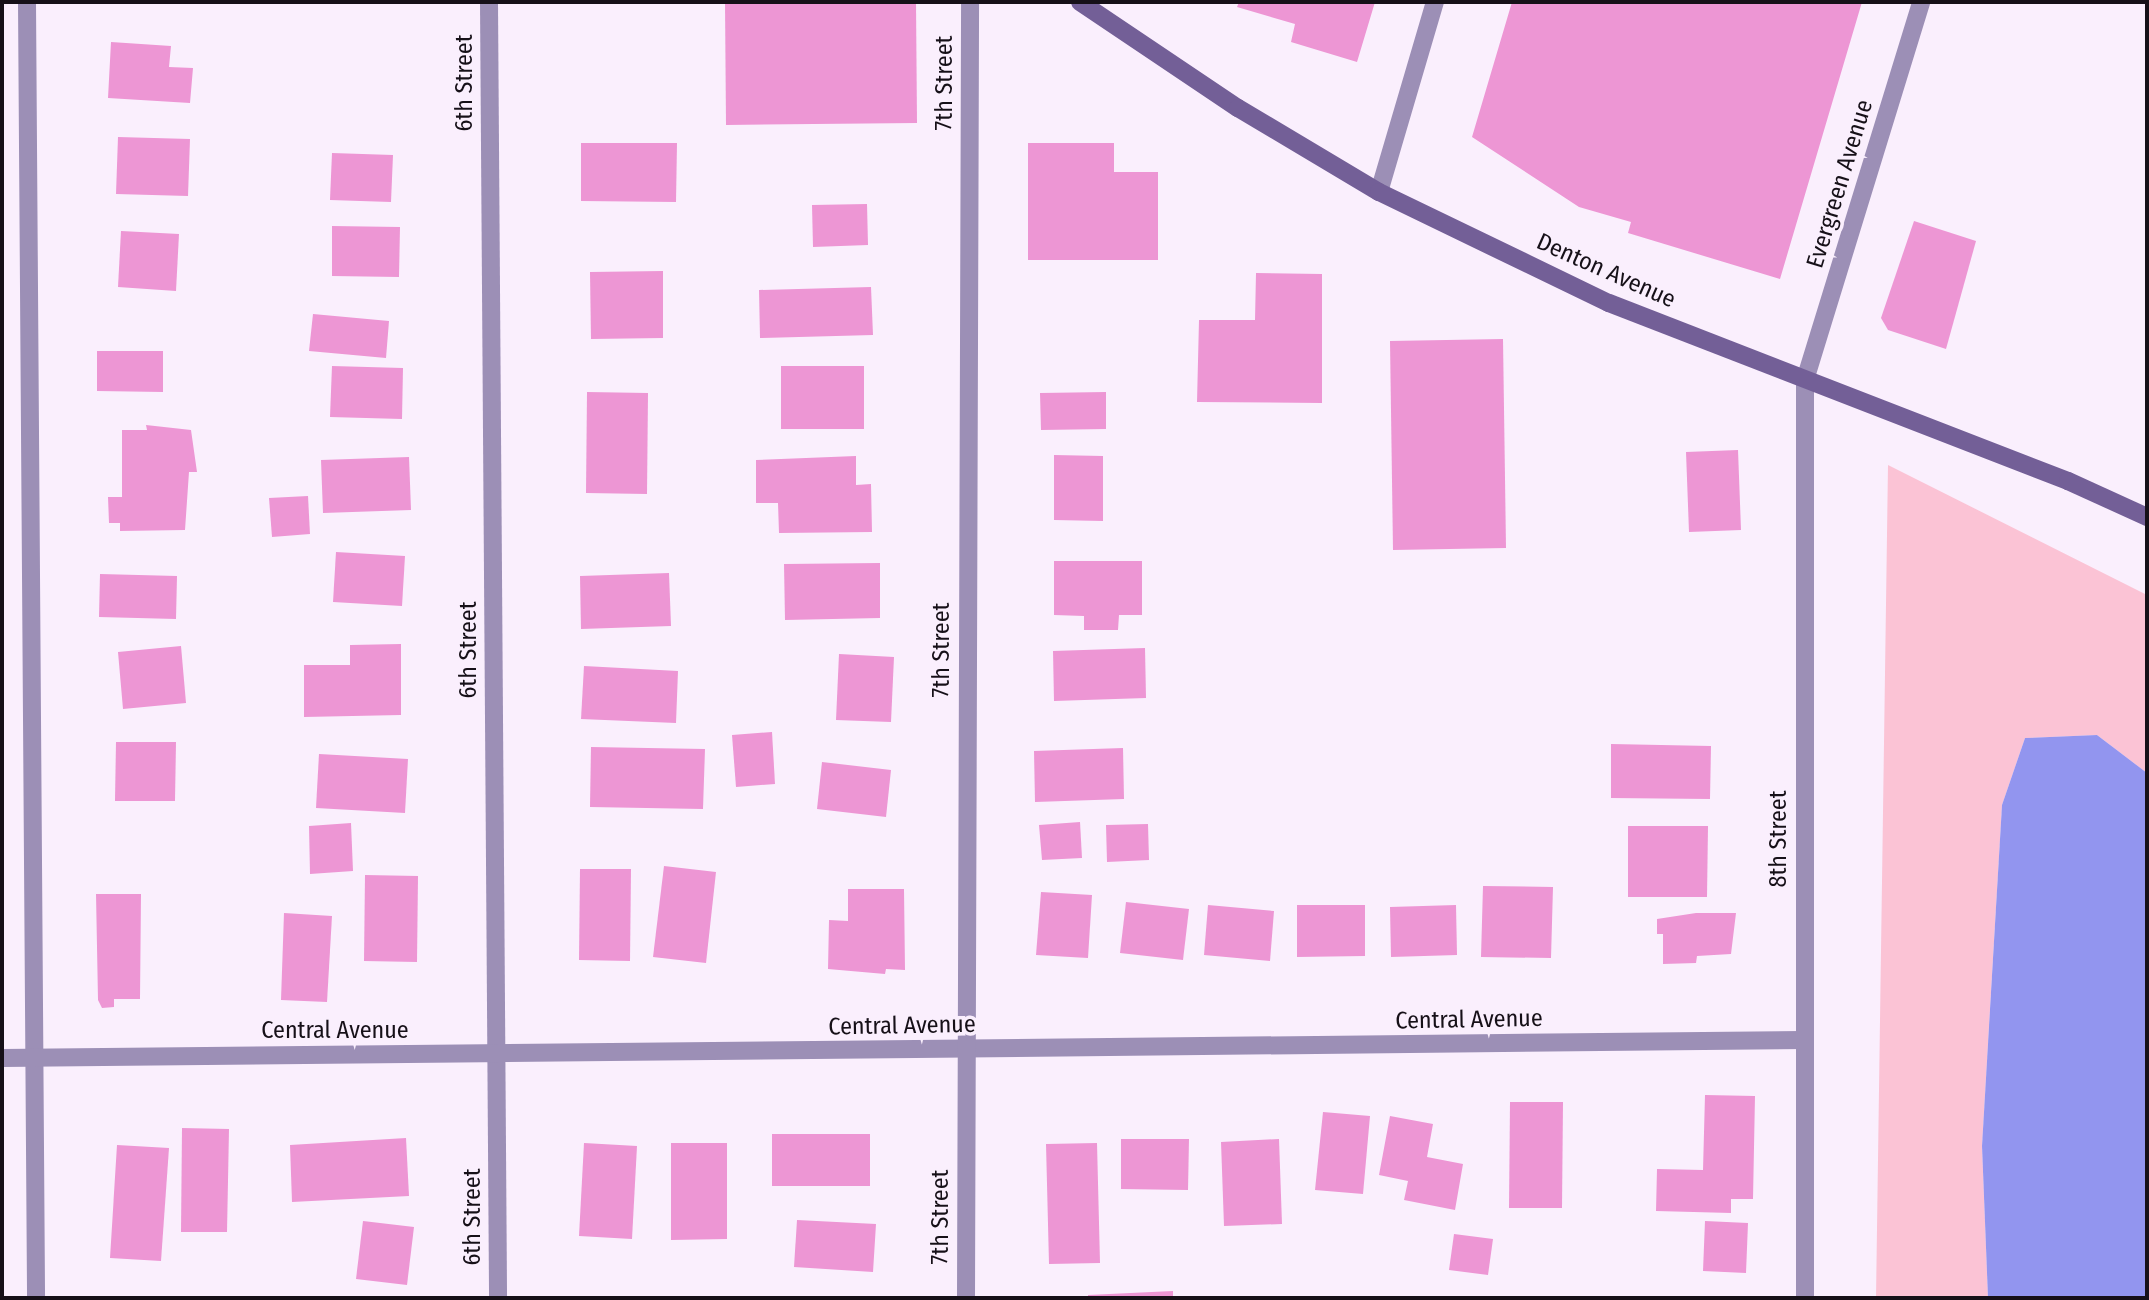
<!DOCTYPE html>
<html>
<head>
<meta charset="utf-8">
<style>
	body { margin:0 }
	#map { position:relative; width:2149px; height:1300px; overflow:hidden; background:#faeffd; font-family:"Fira Sans Condensed",sans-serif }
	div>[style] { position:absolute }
	.green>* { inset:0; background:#fbc3d5 }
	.water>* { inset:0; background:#9295ef }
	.building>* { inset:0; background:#ed96d4 }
	.minor>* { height:18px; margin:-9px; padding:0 9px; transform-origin:9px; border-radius:9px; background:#9c8fb6 }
	.secondary>* { height:18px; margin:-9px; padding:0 9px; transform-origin:9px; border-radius:9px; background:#735f97 }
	span { translate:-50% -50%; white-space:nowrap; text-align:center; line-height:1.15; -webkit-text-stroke:7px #faeffd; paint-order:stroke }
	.street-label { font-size:24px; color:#161018 }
	.frame { position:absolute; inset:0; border:4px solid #161018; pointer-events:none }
</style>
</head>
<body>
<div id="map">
	<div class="green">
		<div style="clip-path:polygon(1888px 465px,2147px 595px,2147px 773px,2097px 735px,2025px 738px,2002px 805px,1982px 1146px,1988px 1298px,1876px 1298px)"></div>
	</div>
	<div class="water">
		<div style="clip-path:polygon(2097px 735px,2147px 773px,2147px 1298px,1988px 1298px,1982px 1146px,2002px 805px,2025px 738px)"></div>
	</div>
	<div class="building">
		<div style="clip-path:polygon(725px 2px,916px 2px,917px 123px,726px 125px)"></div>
		<div style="clip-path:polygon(1239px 2px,1375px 2px,1357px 62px,1291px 42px,1295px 24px,1237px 7px)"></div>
		<div style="clip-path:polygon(1512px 2px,1862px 2px,1780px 279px,1628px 233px,1631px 222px,1579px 207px,1472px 137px)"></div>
		<div style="clip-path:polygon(111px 42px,171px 46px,169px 67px,193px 68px,190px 103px,108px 98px)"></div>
		<div style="clip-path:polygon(118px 137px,190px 139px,188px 196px,116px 194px)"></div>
		<div style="clip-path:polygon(581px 143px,677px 143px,676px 202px,581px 201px)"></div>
		<div style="clip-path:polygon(1028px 143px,1114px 143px,1114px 172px,1158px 172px,1158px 260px,1028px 260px)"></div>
		<div style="clip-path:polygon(332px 153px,393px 155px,391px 202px,330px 200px)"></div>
		<div style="clip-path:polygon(867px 204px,868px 245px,813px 247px,812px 205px)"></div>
		<div style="clip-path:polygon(1914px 221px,1976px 241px,1946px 349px,1888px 330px,1881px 318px)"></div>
		<div style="clip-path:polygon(332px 226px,400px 227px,399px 277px,332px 276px)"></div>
		<div style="clip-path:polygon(121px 231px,179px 234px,176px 291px,118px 287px)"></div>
		<div style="clip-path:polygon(663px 271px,663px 338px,591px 339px,590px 272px)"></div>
		<div style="clip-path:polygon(1256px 273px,1322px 274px,1322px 403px,1197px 402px,1199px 320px,1255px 320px)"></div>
		<div style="clip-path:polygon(871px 287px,873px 335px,760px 338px,759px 290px)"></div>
		<div style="clip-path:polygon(313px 314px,389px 321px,386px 358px,309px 351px)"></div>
		<div style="clip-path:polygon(1503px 339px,1506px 548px,1393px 550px,1390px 341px)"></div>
		<div style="clip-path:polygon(97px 351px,163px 351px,163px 392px,97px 391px)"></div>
		<div style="clip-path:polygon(332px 366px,403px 368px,402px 419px,330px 417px)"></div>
		<div style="clip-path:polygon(781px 366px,864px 366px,864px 429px,781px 429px)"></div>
		<div style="clip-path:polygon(587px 392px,648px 393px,647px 494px,586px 493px)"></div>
		<div style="clip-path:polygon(1106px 392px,1106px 429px,1041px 430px,1040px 393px)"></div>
		<div style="clip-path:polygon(146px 425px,191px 430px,197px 472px,189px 472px,185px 530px,120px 531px,120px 523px,109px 523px,108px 497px,122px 497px,122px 430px,147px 430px)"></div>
		<div style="clip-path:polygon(1738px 450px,1741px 530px,1689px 532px,1686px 452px)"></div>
		<div style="clip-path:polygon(1054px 455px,1103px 456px,1103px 521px,1054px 520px)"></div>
		<div style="clip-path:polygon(856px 456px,856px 485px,871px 484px,872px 532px,779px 533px,778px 503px,756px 503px,756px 460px)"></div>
		<div style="clip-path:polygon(409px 457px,411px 510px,323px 513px,321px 460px)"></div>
		<div style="clip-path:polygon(308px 496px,310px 534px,272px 537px,269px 498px)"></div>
		<div style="clip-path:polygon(336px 552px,405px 556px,402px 606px,333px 602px)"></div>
		<div style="clip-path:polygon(1054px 561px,1142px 561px,1142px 615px,1119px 615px,1118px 630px,1084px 630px,1084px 616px,1054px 615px)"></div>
		<div style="clip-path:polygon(880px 563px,880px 618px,785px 620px,784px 564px)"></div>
		<div style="clip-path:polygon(669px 573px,671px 626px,581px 629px,580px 576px)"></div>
		<div style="clip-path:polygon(100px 574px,177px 576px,176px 619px,99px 617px)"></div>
		<div style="clip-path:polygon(401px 644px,401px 715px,304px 717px,304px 665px,350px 665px,350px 645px)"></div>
		<div style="clip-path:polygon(181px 646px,186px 703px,123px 709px,118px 652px)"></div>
		<div style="clip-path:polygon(1145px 648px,1146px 698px,1054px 701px,1053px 651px)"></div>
		<div style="clip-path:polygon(839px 654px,894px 657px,891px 722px,836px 720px)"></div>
		<div style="clip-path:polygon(584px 666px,678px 671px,676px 723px,581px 719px)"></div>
		<div style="clip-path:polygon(772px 732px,775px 784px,736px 787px,732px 735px)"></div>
		<div style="clip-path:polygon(116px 742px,176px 742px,175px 801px,115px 801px)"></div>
		<div style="clip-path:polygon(1611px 744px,1711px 746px,1710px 799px,1611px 798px)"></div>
		<div style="clip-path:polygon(591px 747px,705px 749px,703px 809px,590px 807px)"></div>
		<div style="clip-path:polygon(1123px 748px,1124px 799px,1035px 802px,1034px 751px)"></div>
		<div style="clip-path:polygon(319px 754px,408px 759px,405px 813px,316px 808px)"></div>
		<div style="clip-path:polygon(822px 762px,891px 770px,886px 817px,817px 809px)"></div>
		<div style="clip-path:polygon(1080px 822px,1082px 858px,1042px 860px,1039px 825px)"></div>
		<div style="clip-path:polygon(351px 823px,353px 871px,310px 874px,309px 826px)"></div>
		<div style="clip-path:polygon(1148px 824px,1149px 860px,1107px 862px,1106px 825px)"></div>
		<div style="clip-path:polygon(1628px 826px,1708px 826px,1707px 897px,1628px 897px)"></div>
		<div style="clip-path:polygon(664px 866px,716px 872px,706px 963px,653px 957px)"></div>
		<div style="clip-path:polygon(580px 869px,631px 869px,630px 961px,579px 960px)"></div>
		<div style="clip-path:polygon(365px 875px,418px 876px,417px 962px,364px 961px)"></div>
		<div style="clip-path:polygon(1483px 886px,1553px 887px,1551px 958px,1481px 957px)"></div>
		<div style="clip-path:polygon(848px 889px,904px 889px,905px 970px,886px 969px,885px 974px,828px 969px,829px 920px,848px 921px)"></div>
		<div style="clip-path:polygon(1041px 892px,1092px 895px,1088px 958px,1036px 955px)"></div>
		<div style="clip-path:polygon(96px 894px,141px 894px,140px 999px,114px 999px,114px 1007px,102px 1008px,98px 1000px)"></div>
		<div style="clip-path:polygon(1126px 902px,1189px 909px,1183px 960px,1120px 953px)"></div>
		<div style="clip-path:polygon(1208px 905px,1274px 911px,1270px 961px,1204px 955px)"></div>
		<div style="clip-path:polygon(1297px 905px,1365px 905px,1365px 956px,1297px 957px)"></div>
		<div style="clip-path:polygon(1456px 905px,1457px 955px,1391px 957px,1390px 907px)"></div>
		<div style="clip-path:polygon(284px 913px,332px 916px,327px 1002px,281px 1000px)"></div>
		<div style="clip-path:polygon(1696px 913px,1736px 913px,1731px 954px,1697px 956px,1696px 963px,1663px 964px,1663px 934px,1657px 934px,1657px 919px)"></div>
		<div style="clip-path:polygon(1705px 1095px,1755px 1096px,1753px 1199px,1731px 1199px,1731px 1213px,1656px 1211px,1657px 1169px,1703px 1170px)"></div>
		<div style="clip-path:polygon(1510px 1102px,1563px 1102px,1562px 1208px,1509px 1208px)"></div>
		<div style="clip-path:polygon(1323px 1112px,1370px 1116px,1363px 1194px,1315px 1190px)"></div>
		<div style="clip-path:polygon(1390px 1116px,1433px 1124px,1427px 1157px,1463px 1164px,1455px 1210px,1404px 1200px,1408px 1181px,1379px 1175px)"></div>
		<div style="clip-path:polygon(182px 1128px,229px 1129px,227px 1232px,181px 1232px)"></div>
		<div style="clip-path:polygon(772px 1134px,870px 1134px,870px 1186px,772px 1186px)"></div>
		<div style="clip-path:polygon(406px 1138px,409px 1196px,292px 1202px,290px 1145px)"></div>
		<div style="clip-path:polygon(1121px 1139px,1189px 1139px,1188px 1190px,1121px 1189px)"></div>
		<div style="clip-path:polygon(1279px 1139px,1282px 1224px,1224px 1226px,1221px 1142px)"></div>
		<div style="clip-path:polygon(584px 1143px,637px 1146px,632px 1239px,579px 1236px)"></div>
		<div style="clip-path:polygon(671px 1143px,727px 1143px,727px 1239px,671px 1240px)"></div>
		<div style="clip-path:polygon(1097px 1143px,1100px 1263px,1049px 1264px,1046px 1144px)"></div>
		<div style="clip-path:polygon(117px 1145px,169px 1148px,161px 1261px,110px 1258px)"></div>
		<div style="clip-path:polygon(797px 1220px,876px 1224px,873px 1272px,794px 1267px)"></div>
		<div style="clip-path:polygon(363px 1221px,414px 1227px,407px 1285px,356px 1279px)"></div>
		<div style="clip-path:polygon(1705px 1221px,1748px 1223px,1746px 1273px,1703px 1271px)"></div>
		<div style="clip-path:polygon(1454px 1234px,1493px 1239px,1488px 1275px,1449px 1270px)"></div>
		<div style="clip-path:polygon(1173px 1291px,1173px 1298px,1088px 1298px,1088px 1295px)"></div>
	</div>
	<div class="minor">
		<div style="left:27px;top:2px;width:1296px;rotate:89.6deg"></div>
		<div style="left:489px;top:2px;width:1296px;rotate:89.6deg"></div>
		<div style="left:1379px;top:192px;width:198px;rotate:-73.6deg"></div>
		<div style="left:2px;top:1058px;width:1801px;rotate:-0.57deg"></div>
		<div style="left:966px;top:1298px;width:1296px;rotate:-89.82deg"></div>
		<div style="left:1805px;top:1298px;width:918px;rotate:-90deg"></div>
		<div style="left:1805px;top:380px;width:395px;rotate:-72.9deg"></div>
	</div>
	<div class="secondary">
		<div style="left:1080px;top:2px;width:190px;rotate:33.9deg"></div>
		<div style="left:1238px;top:108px;width:164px;rotate:30.8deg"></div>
		<div style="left:1379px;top:192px;width:255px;rotate:25.8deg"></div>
		<div style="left:1609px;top:303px;width:492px;rotate:21.2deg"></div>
		<div style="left:2068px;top:481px;width:87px;rotate:24.5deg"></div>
	</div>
	<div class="street-label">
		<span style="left:465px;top:83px;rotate:-90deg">6th Street</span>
		<span style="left:945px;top:83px;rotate:-90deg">7th Street</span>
		<span style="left:1840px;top:184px;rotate:-73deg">Evergreen Avenue</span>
		<span style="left:1606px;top:271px;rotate:24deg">Denton Avenue</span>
		<span style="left:469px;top:650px;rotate:-90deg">6th Street</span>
		<span style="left:942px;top:650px;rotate:-90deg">7th Street</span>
		<span style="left:1779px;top:839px;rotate:-90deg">8th Street</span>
		<span style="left:1469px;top:1020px;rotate:-1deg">Central Avenue</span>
		<span style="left:902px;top:1026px;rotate:-1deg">Central Avenue</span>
		<span style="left:335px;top:1031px">Central Avenue</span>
		<span style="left:473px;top:1217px;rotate:-90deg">6th Street</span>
		<span style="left:941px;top:1217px;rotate:-90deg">7th Street</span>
	</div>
	<div class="frame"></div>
</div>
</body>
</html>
